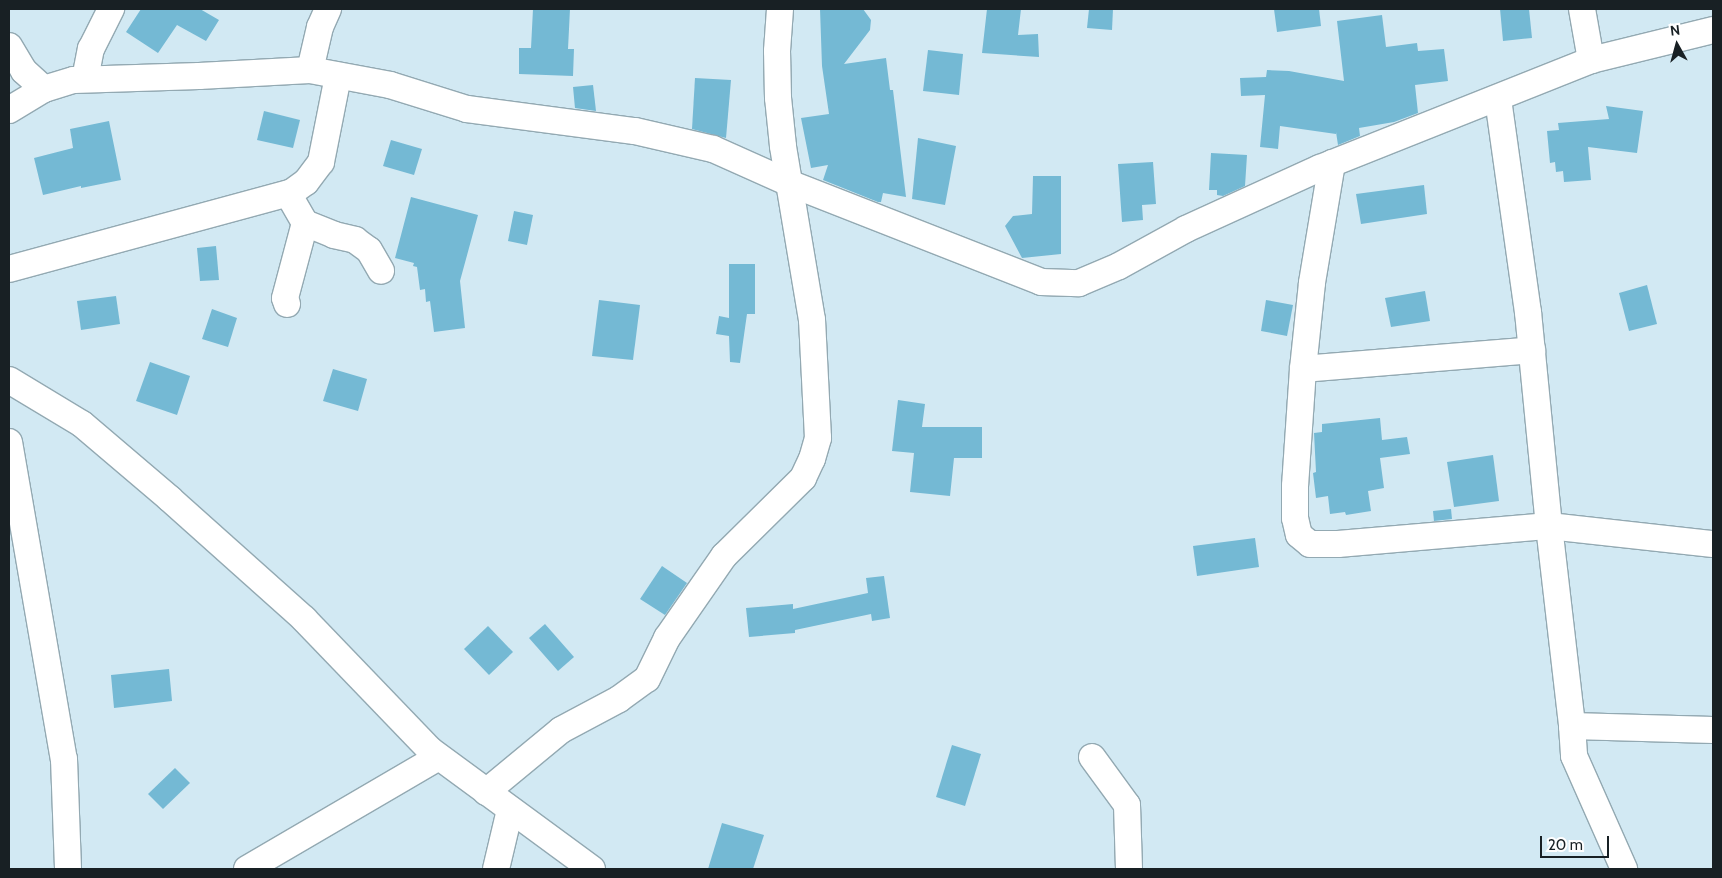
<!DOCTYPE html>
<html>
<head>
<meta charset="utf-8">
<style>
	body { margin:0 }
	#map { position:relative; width:1722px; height:878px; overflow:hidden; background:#d2e9f3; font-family:Cabin,sans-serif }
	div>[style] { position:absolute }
	.building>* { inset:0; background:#74b9d4 }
	.roads { filter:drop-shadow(1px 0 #93a9b2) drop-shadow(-1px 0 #93a9b2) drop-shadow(0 1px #93a9b2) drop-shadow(0 -1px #93a9b2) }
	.street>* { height:26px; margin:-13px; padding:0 13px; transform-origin:13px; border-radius:13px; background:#fff }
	span { translate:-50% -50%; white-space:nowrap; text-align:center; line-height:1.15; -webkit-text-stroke:4.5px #fff; paint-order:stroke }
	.frame { position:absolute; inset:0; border:10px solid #182024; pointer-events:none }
	.north { position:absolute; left:1652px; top:20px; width:50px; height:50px; -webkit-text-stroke:4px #fff; paint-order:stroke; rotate:353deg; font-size:14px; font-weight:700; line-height:20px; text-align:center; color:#182024 }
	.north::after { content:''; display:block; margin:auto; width:18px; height:22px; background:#182024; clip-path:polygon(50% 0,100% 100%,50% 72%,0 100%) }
	.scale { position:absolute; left:1540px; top:836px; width:69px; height:22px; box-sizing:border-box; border:2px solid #182024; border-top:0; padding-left:6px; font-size:15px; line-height:18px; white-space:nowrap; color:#182024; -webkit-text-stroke:4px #fff; paint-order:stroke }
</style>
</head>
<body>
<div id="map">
	<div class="building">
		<div style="clip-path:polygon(141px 9px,200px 9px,219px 20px,206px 41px,177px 25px,158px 53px,126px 32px)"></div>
		<div style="clip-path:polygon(533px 9px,570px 9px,568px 49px,574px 49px,573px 76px,519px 74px,519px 48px,531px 48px)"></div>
		<div style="clip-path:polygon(820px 9px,863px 9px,871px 20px,870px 30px,844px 64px,886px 58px,890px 90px,893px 90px,906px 197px,883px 193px,881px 202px,878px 202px,823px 180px,828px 165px,811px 168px,801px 118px,829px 114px,822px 66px)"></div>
		<div style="clip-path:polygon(987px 9px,1021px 9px,1018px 35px,1038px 34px,1039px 57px,982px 53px)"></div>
		<div style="clip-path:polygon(1089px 9px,1113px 9px,1112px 30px,1087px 28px)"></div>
		<div style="clip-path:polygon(1274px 9px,1319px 9px,1321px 26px,1277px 32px)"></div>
		<div style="clip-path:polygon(1500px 9px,1529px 9px,1532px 38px,1503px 41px)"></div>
		<div style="clip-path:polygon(1382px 15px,1386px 47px,1417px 43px,1418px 51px,1444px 49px,1448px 81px,1415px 85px,1418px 113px,1394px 122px,1359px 128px,1360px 136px,1338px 145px,1336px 132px,1336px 134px,1280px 126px,1278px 149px,1260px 147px,1265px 95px,1241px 96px,1240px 78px,1266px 77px,1267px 70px,1289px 71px,1344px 81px,1337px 21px)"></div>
		<div style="clip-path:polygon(928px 50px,963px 54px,959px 95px,923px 91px)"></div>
		<div style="clip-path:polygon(695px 78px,731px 80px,726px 138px,692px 129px)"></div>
		<div style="clip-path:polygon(593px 85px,596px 111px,575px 108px,573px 87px)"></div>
		<div style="clip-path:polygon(1606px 106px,1643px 111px,1637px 153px,1588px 147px,1591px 180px,1564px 182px,1563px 171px,1556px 172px,1555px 162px,1550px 163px,1547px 131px,1559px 130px,1558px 123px,1609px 119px)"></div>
		<div style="clip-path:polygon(264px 111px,300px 120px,293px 148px,257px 140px)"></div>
		<div style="clip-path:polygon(109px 121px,121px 180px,81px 188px,81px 186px,43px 195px,34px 158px,73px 148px,70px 129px)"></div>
		<div style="clip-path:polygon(918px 138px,956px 146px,945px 205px,912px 199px)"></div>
		<div style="clip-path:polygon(391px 140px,422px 149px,414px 175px,383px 166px)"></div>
		<div style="clip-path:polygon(1211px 153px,1247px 155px,1245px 186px,1223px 196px,1217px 195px,1217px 190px,1209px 190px)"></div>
		<div style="clip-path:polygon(1153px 162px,1156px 204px,1142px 205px,1143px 220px,1122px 222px,1118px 164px)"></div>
		<div style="clip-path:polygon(1033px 176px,1061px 176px,1061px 254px,1022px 258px,1005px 226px,1013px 216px,1032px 214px)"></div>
		<div style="clip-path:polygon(1424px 185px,1427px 214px,1361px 224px,1356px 194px)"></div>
		<div style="clip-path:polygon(411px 197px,478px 215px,460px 281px,465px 328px,434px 332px,430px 301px,426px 302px,425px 289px,420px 290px,417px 267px,413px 266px,414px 263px,395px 258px)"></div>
		<div style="clip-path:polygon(514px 211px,533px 215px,527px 245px,508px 241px)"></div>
		<div style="clip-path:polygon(216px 246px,219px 280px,200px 281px,197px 248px)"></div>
		<div style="clip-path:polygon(729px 264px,755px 264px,755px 314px,747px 314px,740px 363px,730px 362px,729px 336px,716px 334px,719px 316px,729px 318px)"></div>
		<div style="clip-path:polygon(1647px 285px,1657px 324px,1629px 331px,1619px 293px)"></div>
		<div style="clip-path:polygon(1425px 291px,1430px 321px,1391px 327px,1385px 298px)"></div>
		<div style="clip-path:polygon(116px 296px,120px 324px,81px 330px,77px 301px)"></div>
		<div style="clip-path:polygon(599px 300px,640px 305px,633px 360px,592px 356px)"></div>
		<div style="clip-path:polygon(1266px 300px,1293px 305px,1287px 336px,1261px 331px)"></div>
		<div style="clip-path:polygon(212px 309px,237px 318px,228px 347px,202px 339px)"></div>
		<div style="clip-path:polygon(150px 362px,190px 376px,177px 415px,136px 401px)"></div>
		<div style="clip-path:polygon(333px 369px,367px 379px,358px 411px,323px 401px)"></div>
		<div style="clip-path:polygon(898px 400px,925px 404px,922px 427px,982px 427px,982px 458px,954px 458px,950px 496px,910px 492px,914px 453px,892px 451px)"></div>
		<div style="clip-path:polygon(1380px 418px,1382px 440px,1407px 437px,1410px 454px,1380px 458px,1384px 488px,1368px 491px,1371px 511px,1346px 515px,1345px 512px,1330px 514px,1328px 496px,1316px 498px,1313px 473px,1316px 472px,1314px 433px,1322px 432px,1322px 424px)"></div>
		<div style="clip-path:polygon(1493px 455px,1499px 501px,1454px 507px,1447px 462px)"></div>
		<div style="clip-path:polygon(1451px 509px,1452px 519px,1434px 521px,1433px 511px)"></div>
		<div style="clip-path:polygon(1255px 538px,1259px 567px,1197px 576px,1193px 546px)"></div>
		<div style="clip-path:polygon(662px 566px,687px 583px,665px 615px,640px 599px)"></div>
		<div style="clip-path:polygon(884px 576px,890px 618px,872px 621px,871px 614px,795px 630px,795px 633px,749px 637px,746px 608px,793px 604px,793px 609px,868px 593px,866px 578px)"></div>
		<div style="clip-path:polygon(545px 624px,574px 657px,558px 671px,529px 638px)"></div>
		<div style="clip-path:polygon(488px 626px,513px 652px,489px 675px,464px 649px)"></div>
		<div style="clip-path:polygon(169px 669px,172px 701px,114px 708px,111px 675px)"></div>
		<div style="clip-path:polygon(952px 745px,981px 754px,965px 806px,936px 797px)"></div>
		<div style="clip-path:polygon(175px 768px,190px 783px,163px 809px,148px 794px)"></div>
		<div style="clip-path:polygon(722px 823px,764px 835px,753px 869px,708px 869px)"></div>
	</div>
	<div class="roads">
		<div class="street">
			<div style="left:1582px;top:9px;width:52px;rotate:80deg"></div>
			<div style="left:9px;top:46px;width:29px;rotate:59deg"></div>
			<div style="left:24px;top:71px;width:27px;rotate:42deg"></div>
			<div style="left:310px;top:70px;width:44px;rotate:-76.9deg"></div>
			<div style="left:320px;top:27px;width:20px;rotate:-66deg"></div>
			<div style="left:85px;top:79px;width:31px;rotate:-79deg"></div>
			<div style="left:91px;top:49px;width:45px;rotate:-63.4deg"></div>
			<div style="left:1498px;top:99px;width:215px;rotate:82deg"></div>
			<div style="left:1528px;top:312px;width:215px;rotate:84.4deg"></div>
			<div style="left:1549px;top:526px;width:201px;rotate:83.4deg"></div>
			<div style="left:1572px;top:726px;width:141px;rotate:1.6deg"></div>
			<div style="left:9px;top:110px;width:41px;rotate:-31deg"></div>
			<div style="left:44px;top:89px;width:31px;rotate:-17deg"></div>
			<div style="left:74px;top:80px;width:125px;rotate:-1.8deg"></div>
			<div style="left:199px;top:76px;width:111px;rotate:-3.1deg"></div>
			<div style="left:310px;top:70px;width:81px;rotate:10.6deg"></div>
			<div style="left:390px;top:85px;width:81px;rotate:17.3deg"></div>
			<div style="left:467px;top:109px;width:169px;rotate:7.5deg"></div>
			<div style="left:635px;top:131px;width:80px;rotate:13deg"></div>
			<div style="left:713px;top:149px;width:83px;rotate:24.1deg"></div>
			<div style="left:789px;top:183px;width:271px;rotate:21.4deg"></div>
			<div style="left:1041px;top:282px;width:38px;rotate:2deg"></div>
			<div style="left:1079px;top:283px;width:43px;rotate:-23deg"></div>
			<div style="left:1119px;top:266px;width:77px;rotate:-28.9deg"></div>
			<div style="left:1186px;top:229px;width:147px;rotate:-24.5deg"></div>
			<div style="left:1320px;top:168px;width:292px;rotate:-21.7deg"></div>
			<div style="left:1591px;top:60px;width:126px;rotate:-13.8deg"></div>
			<div style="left:1332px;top:163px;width:122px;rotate:99.5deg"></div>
			<div style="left:1312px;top:283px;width:86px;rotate:96deg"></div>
			<div style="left:1303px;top:369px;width:117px;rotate:93.9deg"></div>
			<div style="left:1295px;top:486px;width:32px;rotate:90deg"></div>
			<div style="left:1295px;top:518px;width:17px;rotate:77deg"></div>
			<div style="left:1299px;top:535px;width:14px;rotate:39deg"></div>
			<div style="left:1310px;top:544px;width:28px"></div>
			<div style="left:1338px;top:544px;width:212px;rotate:-4.9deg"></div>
			<div style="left:1549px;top:526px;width:165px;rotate:6.3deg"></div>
			<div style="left:305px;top:223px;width:31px;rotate:22deg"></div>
			<div style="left:334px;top:235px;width:22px;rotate:13deg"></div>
			<div style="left:355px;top:240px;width:17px;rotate:36deg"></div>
			<div style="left:369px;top:250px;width:24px;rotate:60deg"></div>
			<div style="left:9px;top:269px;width:293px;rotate:-15.2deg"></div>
			<div style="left:292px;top:192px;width:17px;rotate:-36deg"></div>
			<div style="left:306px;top:182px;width:25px;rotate:-53deg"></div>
			<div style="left:321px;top:162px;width:88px;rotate:-78.8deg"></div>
			<div style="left:287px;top:304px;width:6px;rotate:-108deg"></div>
			<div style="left:285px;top:298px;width:78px;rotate:-75.1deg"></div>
			<div style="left:305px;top:223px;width:34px;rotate:-120deg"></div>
			<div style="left:1303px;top:369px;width:230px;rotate:-4.7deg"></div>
			<div style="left:9px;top:380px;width:85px;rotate:31.1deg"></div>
			<div style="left:82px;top:424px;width:116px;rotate:40.4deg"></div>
			<div style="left:170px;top:499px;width:180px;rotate:41.8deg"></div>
			<div style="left:304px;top:619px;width:182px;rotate:46.1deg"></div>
			<div style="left:430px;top:750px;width:201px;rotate:36.3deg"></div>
			<div style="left:9px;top:442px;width:322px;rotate:80.2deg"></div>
			<div style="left:64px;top:759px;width:110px;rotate:87.9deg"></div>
			<div style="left:1572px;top:726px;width:30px;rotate:86deg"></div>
			<div style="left:1574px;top:756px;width:124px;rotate:66.1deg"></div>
			<div style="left:1092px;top:757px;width:59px;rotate:53.9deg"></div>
			<div style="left:1127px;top:805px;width:64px;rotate:88.2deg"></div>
			<div style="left:486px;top:792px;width:97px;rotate:-39.6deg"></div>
			<div style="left:561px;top:730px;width:66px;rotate:-28.1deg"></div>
			<div style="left:619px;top:699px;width:34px;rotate:-36deg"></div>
			<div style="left:647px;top:679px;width:46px;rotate:-64deg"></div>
			<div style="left:667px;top:638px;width:100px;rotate:-55.2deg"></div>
			<div style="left:724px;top:556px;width:111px;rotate:-44.6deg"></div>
			<div style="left:803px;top:478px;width:21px;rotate:-65deg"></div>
			<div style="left:812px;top:459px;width:22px;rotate:-74deg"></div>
			<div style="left:818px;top:438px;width:118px;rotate:-92.9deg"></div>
			<div style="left:812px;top:320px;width:176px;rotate:-99.5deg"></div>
			<div style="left:783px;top:146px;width:48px;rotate:-95.9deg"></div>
			<div style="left:778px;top:98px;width:47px;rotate:-91.2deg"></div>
			<div style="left:777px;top:51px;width:42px;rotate:-85.9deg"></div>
			<div style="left:247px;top:869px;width:222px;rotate:-30.3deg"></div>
			<div style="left:496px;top:869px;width:61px;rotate:-76.7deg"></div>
		</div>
	</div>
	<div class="frame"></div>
	<div class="north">N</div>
	<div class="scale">20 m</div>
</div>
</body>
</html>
